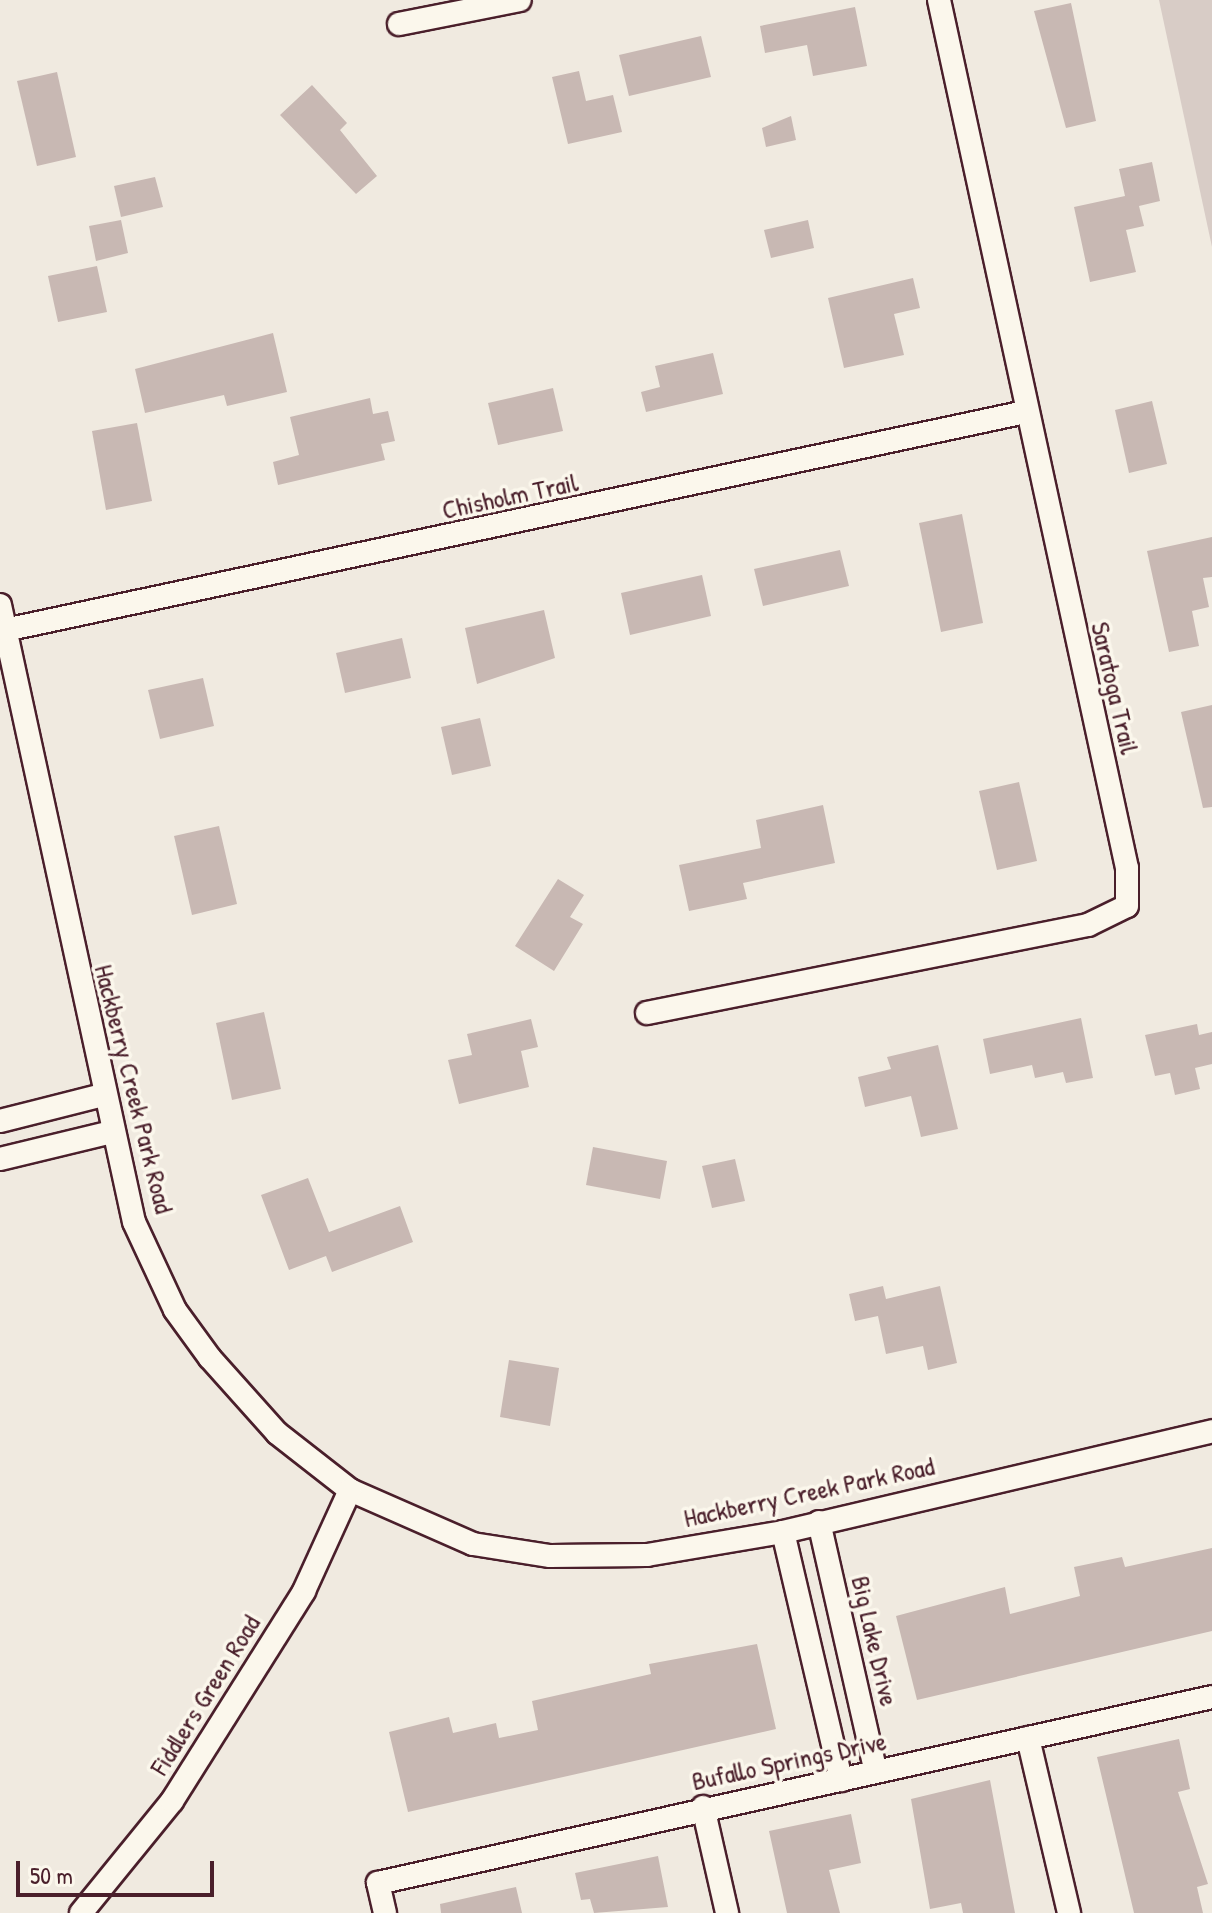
<!DOCTYPE html>
<html>
<head>
<meta charset="utf-8">
<style>
	body { margin:0 }
	#map { position:relative; width:1212px; height:1913px; overflow:hidden; background:#f0eae0; font-family:"Patrick Hand",sans-serif }
	div>[style] { position:absolute }
	.green>* { inset:0; background:#d8ccc6 }
	.building>* { inset:0; background:#c8b8b3 }
	.roads { filter:drop-shadow(2px 0 #4a1f2b) drop-shadow(-2px 0 #4a1f2b) drop-shadow(0 2px #4a1f2b) drop-shadow(0 -2px #4a1f2b) }
	.street>* { height:22px; margin:-11px; padding:0 11px; transform-origin:11px; border-radius:11px; background:#fbf7ec }
	span { translate:-50% -50%; white-space:nowrap; text-align:center; line-height:1.15; -webkit-text-stroke:7px #fbf7ec; paint-order:stroke }
	.street-label { font-size:26px; color:#4a1f2b }
	.scale { position:absolute; left:16px; top:1861px; width:198px; height:36px; box-sizing:border-box; border:4px solid #4a1f2b; border-top:0; padding-left:10px; font-size:24px; line-height:28px; white-space:nowrap; color:#4a1f2b; -webkit-text-stroke:6px #fbf7ec; paint-order:stroke }
</style>
</head>
<body>
<div id="map">
	<div class="green">
		<div style="clip-path:polygon(1159px 0,1212px 0,1212px 247px)"></div>
	</div>
	<div class="building">
		<div style="clip-path:polygon(1071px 3px,1096px 121px,1066px 128px,1034px 11px)"></div>
		<div style="clip-path:polygon(855px 7px,867px 66px,813px 76px,807px 45px,765px 53px,760px 26px)"></div>
		<div style="clip-path:polygon(701px 36px,711px 77px,629px 96px,619px 55px)"></div>
		<div style="clip-path:polygon(579px 71px,586px 101px,613px 95px,622px 132px,568px 144px,552px 77px)"></div>
		<div style="clip-path:polygon(57px 72px,76px 157px,37px 166px,17px 81px)"></div>
		<div style="clip-path:polygon(312px 85px,347px 123px,340px 130px,377px 176px,356px 194px,280px 115px)"></div>
		<div style="clip-path:polygon(791px 116px,796px 140px,766px 147px,762px 128px)"></div>
		<div style="clip-path:polygon(1152px 162px,1160px 201px,1139px 206px,1144px 226px,1126px 230px,1136px 272px,1090px 282px,1074px 207px,1125px 196px,1119px 169px)"></div>
		<div style="clip-path:polygon(155px 177px,163px 207px,121px 217px,114px 186px)"></div>
		<div style="clip-path:polygon(121px 220px,128px 253px,96px 261px,89px 226px)"></div>
		<div style="clip-path:polygon(808px 220px,814px 248px,771px 258px,764px 230px)"></div>
		<div style="clip-path:polygon(97px 266px,107px 312px,58px 322px,48px 276px)"></div>
		<div style="clip-path:polygon(913px 278px,920px 308px,894px 314px,904px 355px,844px 368px,828px 298px)"></div>
		<div style="clip-path:polygon(273px 333px,287px 392px,227px 406px,224px 395px,145px 413px,135px 369px)"></div>
		<div style="clip-path:polygon(713px 353px,723px 394px,646px 412px,641px 392px,660px 387px,655px 366px)"></div>
		<div style="clip-path:polygon(553px 388px,563px 431px,498px 445px,488px 403px)"></div>
		<div style="clip-path:polygon(370px 398px,373px 414px,388px 411px,395px 441px,381px 444px,385px 460px,278px 485px,273px 462px,299px 455px,290px 417px)"></div>
		<div style="clip-path:polygon(1152px 401px,1167px 464px,1129px 473px,1115px 410px)"></div>
		<div style="clip-path:polygon(137px 423px,152px 501px,106px 510px,92px 431px)"></div>
		<div style="clip-path:polygon(962px 514px,983px 623px,941px 632px,919px 523px)"></div>
		<div style="clip-path:polygon(1212px 537px,1212px 577px,1203px 578px,1209px 607px,1192px 611px,1199px 646px,1169px 652px,1147px 551px)"></div>
		<div style="clip-path:polygon(840px 550px,849px 586px,763px 606px,754px 569px)"></div>
		<div style="clip-path:polygon(702px 575px,711px 616px,630px 635px,621px 593px)"></div>
		<div style="clip-path:polygon(544px 610px,555px 658px,477px 684px,465px 628px)"></div>
		<div style="clip-path:polygon(402px 638px,411px 678px,345px 693px,336px 653px)"></div>
		<div style="clip-path:polygon(203px 678px,214px 726px,160px 739px,148px 690px)"></div>
		<div style="clip-path:polygon(1212px 705px,1212px 807px,1203px 808px,1181px 712px)"></div>
		<div style="clip-path:polygon(480px 718px,491px 766px,452px 775px,441px 727px)"></div>
		<div style="clip-path:polygon(1019px 782px,1037px 861px,997px 870px,979px 791px)"></div>
		<div style="clip-path:polygon(823px 805px,835px 863px,743px 883px,747px 899px,689px 911px,679px 865px,761px 848px,756px 820px)"></div>
		<div style="clip-path:polygon(219px 826px,237px 904px,192px 915px,174px 836px)"></div>
		<div style="clip-path:polygon(558px 879px,584px 895px,570px 917px,583px 924px,554px 971px,515px 946px)"></div>
		<div style="clip-path:polygon(264px 1012px,281px 1089px,232px 1100px,216px 1023px)"></div>
		<div style="clip-path:polygon(1081px 1018px,1093px 1078px,1066px 1083px,1063px 1072px,1035px 1078px,1032px 1065px,990px 1074px,983px 1039px)"></div>
		<div style="clip-path:polygon(531px 1019px,538px 1047px,521px 1051px,529px 1087px,459px 1104px,448px 1060px,472px 1055px,467px 1034px)"></div>
		<div style="clip-path:polygon(1197px 1024px,1199px 1035px,1212px 1032px,1212px 1064px,1195px 1068px,1200px 1089px,1175px 1095px,1170px 1073px,1155px 1076px,1145px 1035px)"></div>
		<div style="clip-path:polygon(938px 1045px,958px 1129px,921px 1137px,911px 1096px,865px 1107px,858px 1077px,891px 1069px,887px 1057px)"></div>
		<div style="clip-path:polygon(593px 1147px,667px 1161px,660px 1199px,586px 1185px)"></div>
		<div style="clip-path:polygon(735px 1159px,745px 1201px,712px 1208px,702px 1166px)"></div>
		<div style="clip-path:polygon(308px 1178px,329px 1232px,400px 1206px,413px 1242px,332px 1272px,326px 1256px,289px 1270px,261px 1195px)"></div>
		<div style="clip-path:polygon(883px 1286px,886px 1299px,940px 1286px,957px 1363px,928px 1370px,923px 1346px,886px 1354px,878px 1316px,855px 1321px,849px 1294px)"></div>
		<div style="clip-path:polygon(509px 1360px,559px 1368px,550px 1426px,500px 1417px)"></div>
		<div style="clip-path:polygon(1212px 1548px,1212px 1631px,917px 1700px,896px 1616px,1005px 1587px,1010px 1614px,1080px 1596px,1074px 1567px,1122px 1557px,1125px 1567px)"></div>
		<div style="clip-path:polygon(757px 1644px,776px 1729px,408px 1812px,389px 1732px,449px 1717px,453px 1733px,496px 1723px,499px 1738px,538px 1730px,532px 1701px,651px 1674px,649px 1664px)"></div>
		<div style="clip-path:polygon(1179px 1739px,1190px 1789px,1178px 1792px,1208px 1884px,1197px 1887px,1203px 1913px,1134px 1913px,1097px 1757px)"></div>
		<div style="clip-path:polygon(990px 1780px,1015px 1913px,963px 1913px,961px 1903px,930px 1909px,911px 1799px)"></div>
		<div style="clip-path:polygon(851px 1814px,861px 1863px,829px 1870px,840px 1913px,787px 1913px,769px 1831px)"></div>
		<div style="clip-path:polygon(658px 1856px,668px 1907px,594px 1913px,590px 1899px,581px 1900px,575px 1873px)"></div>
		<div style="clip-path:polygon(516px 1887px,522px 1913px,441px 1913px,440px 1904px)"></div>
	</div>
	<div class="roads">
		<div class="street">
			<div style="left:399px;top:24px;width:123px;rotate:-11.2deg"></div>
			<div style="left:0;top:605px;width:631px;rotate:77.75deg"></div>
			<div style="left:134px;top:1222px;width:97px;rotate:65deg"></div>
			<div style="left:175px;top:1310px;width:59px;rotate:53.9deg"></div>
			<div style="left:210px;top:1358px;width:101px;rotate:48.2deg"></div>
			<div style="left:277px;top:1433px;width:93px;rotate:38deg"></div>
			<div style="left:350px;top:1490px;width:134px;rotate:23.7deg"></div>
			<div style="left:473px;top:1544px;width:78px;rotate:8.9deg"></div>
			<div style="left:550px;top:1556px;width:97px;rotate:-0.6deg"></div>
			<div style="left:647px;top:1555px;width:138px;rotate:-9.6deg"></div>
			<div style="left:783px;top:1532px;width:441px;rotate:-13.2deg"></div>
			<div style="left:5px;top:630px;width:1043px;rotate:-12.06deg"></div>
			<div style="left:647px;top:1013px;width:450px;rotate:-11.3deg"></div>
			<div style="left:1088px;top:925px;width:43px;rotate:-26deg"></div>
			<div style="left:1127px;top:906px;width:38px;rotate:-90deg"></div>
			<div style="left:1127px;top:868px;width:888px;rotate:-102.22deg"></div>
			<div style="left:0;top:1121px;width:106px;rotate:-14.2deg"></div>
			<div style="left:0;top:1159px;width:115px;rotate:-13.6deg"></div>
			<div style="left:819px;top:1522px;width:256px;rotate:77.2deg"></div>
			<div style="left:783px;top:1532px;width:255px;rotate:76.8deg"></div>
			<div style="left:1028px;top:1738px;width:180px;rotate:76.8deg"></div>
			<div style="left:703px;top:1807px;width:109px;rotate:77.2deg"></div>
			<div style="left:81px;top:1913px;width:144px;rotate:-50.9deg"></div>
			<div style="left:172px;top:1801px;width:248px;rotate:-57.8deg"></div>
			<div style="left:304px;top:1591px;width:111px;rotate:-65.5deg"></div>
			<div style="left:385px;top:1913px;width:31px;rotate:-103deg"></div>
			<div style="left:378px;top:1883px;width:854px;rotate:-12.57deg"></div>
		</div>
	</div>
	<div class="street-label">
		<span style="left:510px;top:496px;rotate:-12deg">Chisholm Trail</span>
		<span style="left:1115px;top:688px;rotate:77deg">Saratoga Trail</span>
		<span style="left:134px;top:1089px;rotate:76deg">Hackberry Creek Park Road</span>
		<span style="left:809px;top:1492px;rotate:-12deg">Hackberry Creek Park Road</span>
		<span style="left:875px;top:1641px;rotate:77deg">Big Lake Drive</span>
		<span style="left:205px;top:1695px;rotate:-58deg">Fiddlers Green Road</span>
		<span style="left:789px;top:1761px;rotate:-12deg">Bufallo Springs Drive</span>
	</div>
	<div class="scale">50 m</div>
</div>
</body>
</html>
